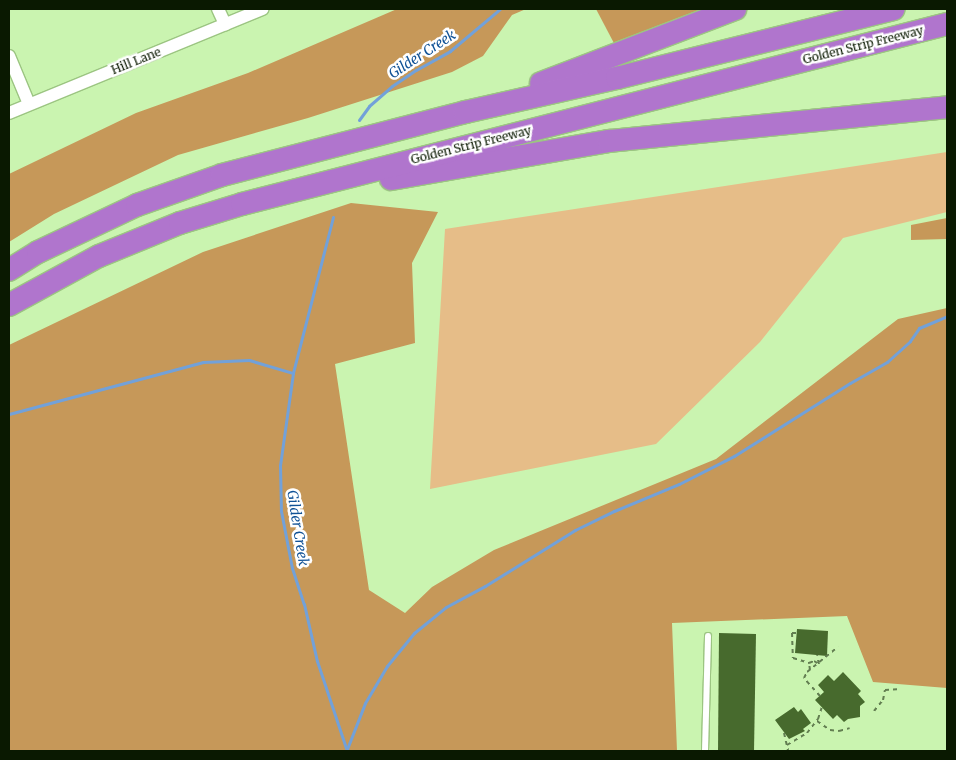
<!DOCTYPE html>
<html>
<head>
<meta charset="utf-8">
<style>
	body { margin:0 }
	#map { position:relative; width:956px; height:760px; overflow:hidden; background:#caf4b0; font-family:Merriweather,serif }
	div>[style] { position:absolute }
	.green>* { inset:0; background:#e6bd88 }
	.forest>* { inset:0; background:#c69859 }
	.stream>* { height:3px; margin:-1.5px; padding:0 1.5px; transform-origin:1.5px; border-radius:1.5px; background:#72a1d9 }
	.building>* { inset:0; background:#476a2d }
	.path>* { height:2px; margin-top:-1px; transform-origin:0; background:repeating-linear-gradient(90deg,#627e51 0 4px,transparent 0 8px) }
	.roads { filter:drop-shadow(1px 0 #9cc582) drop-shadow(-1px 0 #9cc582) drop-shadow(0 1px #9cc582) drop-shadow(0 -1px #9cc582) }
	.lane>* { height:6px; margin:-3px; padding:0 3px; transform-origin:3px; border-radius:3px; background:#fff }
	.street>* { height:12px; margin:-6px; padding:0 6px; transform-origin:6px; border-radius:6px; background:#fff }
	.highway>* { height:22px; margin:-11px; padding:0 11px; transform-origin:11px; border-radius:11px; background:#b075cd }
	span { translate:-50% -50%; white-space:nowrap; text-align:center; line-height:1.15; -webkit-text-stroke:5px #fff; paint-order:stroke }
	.street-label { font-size:12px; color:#0a1901 }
	.water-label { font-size:14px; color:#115296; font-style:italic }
	.frame { position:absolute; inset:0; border:10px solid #0a1901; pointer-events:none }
</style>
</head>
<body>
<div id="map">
	<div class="green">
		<div style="clip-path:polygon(947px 152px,947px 212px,843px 238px,760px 342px,656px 444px,430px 489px,445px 229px)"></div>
	</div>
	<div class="forest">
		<div style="clip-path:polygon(397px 9px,526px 9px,512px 15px,483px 56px,452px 72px,308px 118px,178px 155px,54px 214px,9px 242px,9px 174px,136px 113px,248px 73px)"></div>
		<div style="clip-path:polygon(596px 9px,711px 9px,616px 47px)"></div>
		<div style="clip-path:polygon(351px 203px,438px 212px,412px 263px,415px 343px,335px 364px,369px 590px,405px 613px,432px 587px,494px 550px,716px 459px,898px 319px,947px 308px,947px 688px,873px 682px,847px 616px,672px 623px,677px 751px,9px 751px,9px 345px,203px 252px)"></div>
		<div style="clip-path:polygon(947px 218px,947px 239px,911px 240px,911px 225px)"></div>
	</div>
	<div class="stream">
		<div style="left:359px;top:120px;width:17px;rotate:-54deg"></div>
		<div style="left:369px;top:106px;width:30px;rotate:-41deg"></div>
		<div style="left:392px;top:86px;width:29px;rotate:-34deg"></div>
		<div style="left:416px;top:70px;width:39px;rotate:-29deg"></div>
		<div style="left:450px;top:51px;width:65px;rotate:-40deg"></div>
		<div style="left:333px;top:217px;width:161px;rotate:104.4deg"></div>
		<div style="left:293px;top:373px;width:93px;rotate:98deg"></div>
		<div style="left:280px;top:465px;width:46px;rotate:88.8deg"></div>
		<div style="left:281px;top:511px;width:58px;rotate:79.1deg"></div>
		<div style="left:292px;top:568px;width:38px;rotate:72deg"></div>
		<div style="left:304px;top:604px;width:58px;rotate:77.2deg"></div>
		<div style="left:317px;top:661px;width:92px;rotate:71.6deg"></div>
		<div style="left:9px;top:414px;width:201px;rotate:-15deg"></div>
		<div style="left:203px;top:362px;width:46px;rotate:-2.5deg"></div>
		<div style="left:249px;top:360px;width:46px;rotate:16.5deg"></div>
		<div style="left:347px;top:749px;width:49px;rotate:-68.6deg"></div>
		<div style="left:365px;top:703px;width:43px;rotate:-59.3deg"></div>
		<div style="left:387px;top:666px;width:43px;rotate:-50.7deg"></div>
		<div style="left:414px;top:633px;width:41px;rotate:-39.1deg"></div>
		<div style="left:446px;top:607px;width:44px;rotate:-28.3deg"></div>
		<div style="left:485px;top:586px;width:106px;rotate:-31.9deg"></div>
		<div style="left:575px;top:530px;width:43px;rotate:-26deg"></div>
		<div style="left:614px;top:511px;width:70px;rotate:-22.6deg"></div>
		<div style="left:679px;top:484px;width:62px;rotate:-27deg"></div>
		<div style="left:734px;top:456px;width:137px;rotate:-32.2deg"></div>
		<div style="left:850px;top:383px;width:43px;rotate:-29.6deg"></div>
		<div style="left:887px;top:362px;width:31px;rotate:-42deg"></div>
		<div style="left:910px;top:341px;width:16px;rotate:-55deg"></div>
		<div style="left:919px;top:328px;width:30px;rotate:-23deg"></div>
	</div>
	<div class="building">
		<div style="clip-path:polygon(797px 629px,828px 631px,827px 656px,795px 653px)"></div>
		<div style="clip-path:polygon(719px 633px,756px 634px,754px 751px,718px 751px)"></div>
		<div style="clip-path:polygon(843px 672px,861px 691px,858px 694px,865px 702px,860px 706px,860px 717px,848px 719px,844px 722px,837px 715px,833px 719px,815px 700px,824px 692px,818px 685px,828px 675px,834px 681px)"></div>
		<div style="clip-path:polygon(794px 707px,798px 712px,801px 709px,811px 723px,803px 729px,805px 731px,789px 739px,775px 720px)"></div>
	</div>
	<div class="path">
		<div style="left:796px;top:633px;width:4px;rotate:180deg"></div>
		<div style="left:792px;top:633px;width:25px;rotate:88deg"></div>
		<div style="left:793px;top:658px;width:17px;rotate:17deg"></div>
		<div style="left:810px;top:670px;width:7px;rotate:-98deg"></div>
		<div style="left:809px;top:663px;width:5px;rotate:-22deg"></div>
		<div style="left:814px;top:661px;width:6px;rotate:31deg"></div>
		<div style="left:819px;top:664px;width:9px;rotate:-103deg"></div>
		<div style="left:820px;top:696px;width:24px;rotate:-132deg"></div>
		<div style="left:804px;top:678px;width:7px;rotate:-63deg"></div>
		<div style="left:807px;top:672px;width:40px;rotate:-39deg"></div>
		<div style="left:874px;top:711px;width:14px;rotate:-51deg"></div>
		<div style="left:883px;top:700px;width:10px;rotate:-79deg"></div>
		<div style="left:885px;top:690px;width:16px;rotate:-4deg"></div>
		<div style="left:817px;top:721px;width:16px;rotate:35deg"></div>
		<div style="left:830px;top:730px;width:9px;rotate:6deg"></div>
		<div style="left:839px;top:731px;width:11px;rotate:-15deg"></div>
		<div style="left:784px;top:733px;width:18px;rotate:77deg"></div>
		<div style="left:787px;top:745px;width:23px;rotate:-31deg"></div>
		<div style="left:807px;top:733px;width:18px;rotate:-52deg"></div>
		<div style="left:818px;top:719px;width:13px;rotate:-72deg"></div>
	</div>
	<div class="roads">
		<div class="lane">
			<div style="left:705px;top:751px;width:115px;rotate:-88.5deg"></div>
		</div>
		<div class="street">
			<div style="left:218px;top:9px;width:17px;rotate:65deg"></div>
			<div style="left:9px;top:56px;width:52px;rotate:67.4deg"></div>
			<div style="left:9px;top:113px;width:274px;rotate:-22.3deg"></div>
		</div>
		<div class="highway">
			<div style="left:541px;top:83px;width:208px;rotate:-20.9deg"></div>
			<div style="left:391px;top:179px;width:221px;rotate:-9.9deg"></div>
			<div style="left:609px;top:141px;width:340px;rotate:-5.7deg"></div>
			<div style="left:9px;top:270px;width:34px;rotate:-32deg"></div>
			<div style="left:38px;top:252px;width:110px;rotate:-25.4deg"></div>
			<div style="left:137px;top:205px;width:90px;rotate:-19.4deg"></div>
			<div style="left:222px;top:175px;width:251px;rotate:-14.5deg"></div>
			<div style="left:465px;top:112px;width:156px;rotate:-12.6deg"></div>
			<div style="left:617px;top:78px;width:285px;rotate:-14deg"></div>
			<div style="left:9px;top:305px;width:102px;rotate:-28.6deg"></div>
			<div style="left:99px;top:256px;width:87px;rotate:-22.2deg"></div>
			<div style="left:180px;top:223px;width:65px;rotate:-17deg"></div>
			<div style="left:242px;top:204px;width:728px;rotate:-14.32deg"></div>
		</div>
	</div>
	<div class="street-label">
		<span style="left:863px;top:45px;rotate:-14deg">Golden Strip Freeway</span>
		<span style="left:136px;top:61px;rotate:-22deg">Hill Lane</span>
		<span style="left:471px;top:145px;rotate:-14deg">Golden Strip Freeway</span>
	</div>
	<div class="water-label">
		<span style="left:422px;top:54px;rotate:-33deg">Gilder Creek</span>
		<span style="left:298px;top:528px;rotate:81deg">Gilder Creek</span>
	</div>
	<div class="frame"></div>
</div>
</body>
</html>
